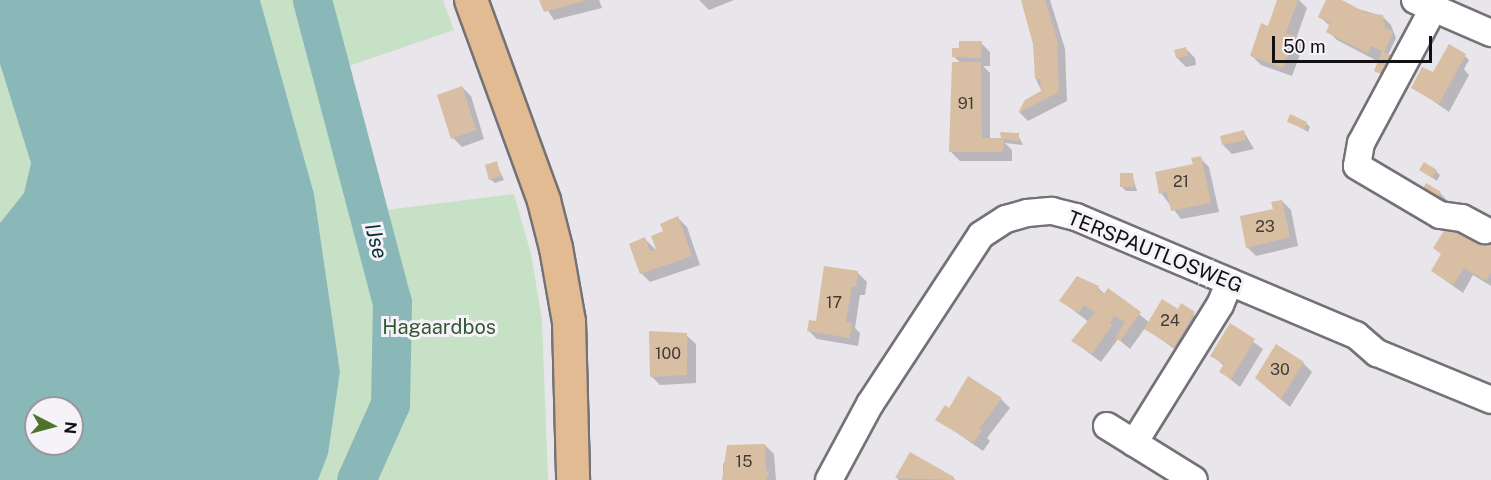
<!DOCTYPE html>
<html>
<head>
<meta charset="utf-8">
<style>
	body { margin:0 }
	#map { position:relative; width:1491px; height:480px; overflow:hidden; background:#e8e5eb; font-family:"Public Sans",sans-serif }
	div>[style] { position:absolute }
	.green>* { inset:0; background:#c7e1c6 }
	.water>* { inset:0; background:#8ab7b8 }
	.shadow>* { inset:0; background:#0003 }
	.river>* { height:39px; margin:-19.5px; padding:0 19.5px; transform-origin:19.5px; border-radius:19.5px; background:#8ab7b8 }
	.building>* { inset:0; background:#d8bea3 }
	.roads { filter:drop-shadow(2px 0 #757277) drop-shadow(-2px 0 #757277) drop-shadow(0 2px #757277) drop-shadow(0 -2px #757277) }
	.minor>* { height:26px; margin:-13px; padding:0 13px; transform-origin:13px; border-radius:13px; background:#fff }
	.major>* { height:32px; margin:-16px; padding:0 16px; transform-origin:16px; border-radius:16px; background:#e3bb93 }
	span { translate:-50% -50%; white-space:nowrap; text-align:center; line-height:1.15; -webkit-text-stroke:6px #f5f2f8; paint-order:stroke }
	.number-label { font-size:16px; color:#433c36 }
	.number-label span { -webkit-text-stroke-width:0 }
	.street-label { font-size:20px; color:#111012 }
	.park-label { font-size:20px; color:#305831 }
	.water-label { font-size:21px; color:#053234; font-style:italic }
	.north { position:absolute; left:24px; top:396px; width:60px; height:60px; box-sizing:border-box; background:#f5f2f8; border:2px solid #9a989c; border-radius:50%; rotate:96deg; font-size:16px; font-weight:700; line-height:24px; text-align:center; color:#111012 }
	.north::after { content:''; display:block; margin:auto; width:21px; height:27px; background:#4f732d; clip-path:polygon(50% 0,100% 100%,50% 72%,0 100%) }
	.scale { position:absolute; left:1272px; top:36px; width:160px; height:27px; box-sizing:border-box; border:3px solid #111012; border-top:0; padding-left:8px; font-size:18px; line-height:21px; white-space:nowrap; color:#111012; -webkit-text-stroke:4px #f5f2f8; paint-order:stroke }
</style>
</head>
<body>
<div id="map">
	<div class="green">
		<div style="clip-path:polygon(260px 0,443px 0,454px 30px,331px 72px,369px 212px,514px 194px,531px 254px,542px 320px,548px 480px,318px 480px,328px 454px,340px 372px,314px 194px)"></div>
		<div style="clip-path:polygon(0 64px,31px 162px,24px 193px,0 223px)"></div>
	</div>
	<div class="water">
		<div style="clip-path:polygon(evenodd,0 0,260px 0,314px 194px,340px 372px,328px 454px,318px 480px,0 480px,0 223px,24px 193px,31px 163px,0 64px,0 0,36px 408px,72px 408px,72px 444px,36px 444px,36px 408px)"></div>
	</div>
	<div class="shadow">
		<div style="clip-path:polygon(541px 0,599px 0,602px 8px,554px 20px)"></div>
		<div style="clip-path:polygon(699px 0,734px 0,709px 10px)"></div>
		<div style="clip-path:polygon(1022px 0,1050px 0,1065px 49px,1067px 101px,1028px 121px,1020px 113px,1026px 101px,1042px 92px,1036px 79px,1035px 43px)"></div>
		<div style="clip-path:polygon(1279px 0,1299px 0,1307px 8px,1296px 39px,1303px 46px,1292px 76px,1261px 65px,1252px 56px,1269px 28px)"></div>
		<div style="clip-path:polygon(1328px 0,1382px 16px,1391px 25px,1396px 38px,1388px 55px,1396px 62px,1388px 79px,1376px 70px,1379px 62px,1337px 40px,1328px 31px,1330px 26px,1320px 17px)"></div>
		<div style="clip-path:polygon(981px 43px,990px 52px,990px 66px,983px 66px,990px 73px,990px 140px,1003px 141px,1002px 134px,1018px 135px,1023px 145px,1005px 143px,1012px 150px,1012px 161px,960px 161px,951px 152px,961px 63px,953px 56px)"></div>
		<div style="clip-path:polygon(1186px 49px,1195px 58px,1196px 65px,1186px 67px,1177px 58px)"></div>
		<div style="clip-path:polygon(1465px 56px,1469px 60px,1464px 69px,1469px 75px,1449px 112px,1413px 87px)"></div>
		<div style="clip-path:polygon(462px 87px,471px 96px,484px 139px,462px 147px,453px 138px)"></div>
		<div style="clip-path:polygon(1289px 121px,1306px 123px,1310px 127px,1308px 132px)"></div>
		<div style="clip-path:polygon(1244px 132px,1254px 149px,1232px 154px,1223px 145px)"></div>
		<div style="clip-path:polygon(1200px 158px,1209px 167px,1219px 212px,1181px 219px,1161px 193px)"></div>
		<div style="clip-path:polygon(496px 163px,504px 180px,495px 183px,490px 179px)"></div>
		<div style="clip-path:polygon(1421px 170px,1436px 171px,1440px 175px,1437px 181px)"></div>
		<div style="clip-path:polygon(1132px 174px,1137px 191px,1126px 191px,1122px 187px)"></div>
		<div style="clip-path:polygon(1440px 193px,1449px 202px,1443px 212px,1421px 195px)"></div>
		<div style="clip-path:polygon(1282px 201px,1291px 210px,1298px 246px,1256px 256px,1247px 247px)"></div>
		<div style="clip-path:polygon(678px 218px,687px 227px,700px 265px,650px 282px,641px 273px,645px 239px,659px 253px,665px 232px)"></div>
		<div style="clip-path:polygon(1491px 231px,1491px 286px,1473px 275px,1463px 293px,1432px 271px,1442px 255px,1435px 248px,1477px 245px)"></div>
		<div style="clip-path:polygon(858px 273px,867px 282px,865px 295px,860px 295px,855px 328px,860px 333px,858px 346px,817px 339px,808px 330px)"></div>
		<div style="clip-path:polygon(1098px 288px,1106px 295px,1109px 290px,1150px 323px,1179px 311px,1182px 305px,1203px 322px,1183px 355px,1145px 328px,1130px 349px,1118px 339px,1101px 362px,1073px 341px,1089px 322px,1061px 301px)"></div>
		<div style="clip-path:polygon(1230px 325px,1263px 349px,1240px 387px,1221px 372px,1224px 366px,1212px 355px)"></div>
		<div style="clip-path:polygon(686px 335px,696px 344px,696px 383px,660px 385px,651px 376px)"></div>
		<div style="clip-path:polygon(1303px 363px,1312px 372px,1290px 407px,1266px 387px)"></div>
		<div style="clip-path:polygon(1001px 399px,1010px 408px,987px 438px,990px 441px,983px 451px,937px 419px,949px 410px)"></div>
		<div style="clip-path:polygon(765px 445px,774px 454px,776px 480px,723px 480px,723px 464px,728px 458px)"></div>
		<div style="clip-path:polygon(897px 478px,954px 478px,955px 480px,899px 480px)"></div>
	</div>
	<div class="river">
		<div style="left:312px;top:0;width:312px;rotate:75.2deg"></div>
		<div style="left:392px;top:302px;width:102px;rotate:91.1deg"></div>
		<div style="left:390px;top:404px;width:83px;rotate:114.1deg"></div>
	</div>
	<div class="building">
		<div style="clip-path:polygon(539px 0,588px 0,544px 12px)"></div>
		<div style="clip-path:polygon(1021px 0,1045px 0,1057px 39px,1059px 92px,1018px 113px,1025px 100px,1041px 91px,1040px 79px,1035px 79px,1033px 44px)"></div>
		<div style="clip-path:polygon(1277px 0,1298px 0,1286px 33px,1295px 36px,1283px 68px,1250px 56px,1261px 23px,1268px 26px)"></div>
		<div style="clip-path:polygon(1326px 0,1342px 0,1366px 13px,1383px 15px,1385px 28px,1393px 32px,1384px 52px,1393px 56px,1383px 75px,1374px 71px,1382px 51px,1371px 46px,1367px 53px,1326px 32px,1330px 23px,1318px 17px)"></div>
		<div style="clip-path:polygon(959px 41px,982px 41px,981px 58px,952px 57px,952px 48px,959px 48px)"></div>
		<div style="clip-path:polygon(1449px 44px,1466px 54px,1439px 104px,1411px 88px,1422px 67px,1433px 72px)"></div>
		<div style="clip-path:polygon(1186px 47px,1188px 56px,1176px 58px,1174px 50px)"></div>
		<div style="clip-path:polygon(952px 62px,981px 62px,982px 138px,1001px 138px,1000px 132px,1019px 133px,1019px 141px,1004px 139px,1003px 152px,949px 152px)"></div>
		<div style="clip-path:polygon(462px 86px,476px 130px,451px 139px,437px 95px)"></div>
		<div style="clip-path:polygon(1290px 114px,1307px 122px,1304px 129px,1287px 122px)"></div>
		<div style="clip-path:polygon(1244px 130px,1246px 140px,1222px 145px,1220px 136px)"></div>
		<div style="clip-path:polygon(1201px 156px,1211px 203px,1171px 211px,1167px 192px,1159px 194px,1155px 172px,1193px 164px,1191px 158px)"></div>
		<div style="clip-path:polygon(497px 161px,501px 176px,489px 180px,485px 165px)"></div>
		<div style="clip-path:polygon(1424px 162px,1437px 170px,1432px 178px,1419px 170px)"></div>
		<div style="clip-path:polygon(1120px 173px,1133px 173px,1134px 187px,1120px 187px)"></div>
		<div style="clip-path:polygon(1426px 183px,1441px 192px,1433px 204px,1419px 196px)"></div>
		<div style="clip-path:polygon(1282px 200px,1290px 237px,1246px 248px,1240px 216px,1273px 209px,1271px 202px)"></div>
		<div style="clip-path:polygon(678px 216px,692px 256px,640px 274px,629px 244px,645px 237px,650px 251px,656px 249px,651px 236px,663px 231px,660px 224px)"></div>
		<div style="clip-path:polygon(1447px 226px,1476px 243px,1491px 230px,1491px 273px,1486px 281px,1464px 268px,1453px 285px,1431px 271px,1441px 254px,1433px 248px)"></div>
		<div style="clip-path:polygon(824px 266px,858px 271px,856px 287px,852px 286px,846px 322px,852px 323px,850px 338px,807px 331px,809px 320px,816px 321px)"></div>
		<div style="clip-path:polygon(1077px 276px,1099px 286px,1097px 290px,1104px 294px,1108px 288px,1141px 312px,1120px 341px,1115px 338px,1125px 322px,1114px 316px,1110px 323px,1113px 324px,1092px 354px,1071px 341px,1095px 312px,1083px 305px,1079px 313px,1059px 301px)"></div>
		<div style="clip-path:polygon(1162px 299px,1178px 309px,1181px 303px,1195px 312px,1174px 347px,1144px 329px)"></div>
		<div style="clip-path:polygon(1230px 323px,1255px 339px,1231px 379px,1219px 372px,1224px 364px,1210px 356px)"></div>
		<div style="clip-path:polygon(649px 331px,687px 333px,687px 375px,650px 377px)"></div>
		<div style="clip-path:polygon(1276px 344px,1304px 362px,1281px 399px,1255px 378px)"></div>
		<div style="clip-path:polygon(968px 376px,1002px 398px,979px 429px,982px 430px,974px 443px,935px 420px,945px 405px,949px 408px)"></div>
		<div style="clip-path:polygon(765px 444px,766px 471px,770px 471px,766px 480px,722px 480px,727px 445px)"></div>
		<div style="clip-path:polygon(910px 452px,954px 477px,953px 480px,895px 478px)"></div>
	</div>
	<div class="roads">
		<div class="minor">
			<div style="left:1415px;top:0;width:83px;rotate:23.5deg"></div>
			<div style="left:1433px;top:9px;width:152px;rotate:118.2deg"></div>
			<div style="left:1361px;top:143px;width:23px;rotate:100deg"></div>
			<div style="left:1357px;top:166px;width:96px;rotate:30.6deg"></div>
			<div style="left:1440px;top:215px;width:22px;rotate:8deg"></div>
			<div style="left:1462px;top:218px;width:26px;rotate:28deg"></div>
			<div style="left:1107px;top:426px;width:102px;rotate:31.8deg"></div>
			<div style="left:1134px;top:443px;width:163px;rotate:-58.1deg"></div>
			<div style="left:1220px;top:305px;width:25px;rotate:-67deg"></div>
			<div style="left:829px;top:480px;width:86px;rotate:-61.7deg"></div>
			<div style="left:870px;top:404px;width:202px;rotate:-56.7deg"></div>
			<div style="left:981px;top:235px;width:30px;rotate:-33deg"></div>
			<div style="left:1006px;top:219px;width:22px;rotate:-16deg"></div>
			<div style="left:1027px;top:213px;width:25px;rotate:-5deg"></div>
			<div style="left:1052px;top:211px;width:25px;rotate:14deg"></div>
			<div style="left:1076px;top:217px;width:304px;rotate:22.9deg"></div>
			<div style="left:1356px;top:335px;width:28px;rotate:41deg"></div>
			<div style="left:1377px;top:353px;width:123px;rotate:22.4deg"></div>
		</div>
		<div class="major">
			<div style="left:471px;top:0;width:214px;rotate:70deg"></div>
			<div style="left:544px;top:201px;width:49px;rotate:75.7deg"></div>
			<div style="left:556px;top:248px;width:75px;rotate:80deg"></div>
			<div style="left:569px;top:322px;width:158px;rotate:88.5deg"></div>
		</div>
	</div>
	<div class="number-label">
		<span style="left:966px;top:104px">91</span>
		<span style="left:1181px;top:182px">21</span>
		<span style="left:1265px;top:227px">23</span>
		<span style="left:834px;top:303px">17</span>
		<span style="left:1170px;top:321px">24</span>
		<span style="left:668px;top:354px">100</span>
		<span style="left:1280px;top:370px">30</span>
		<span style="left:744px;top:462px">15</span>
	</div>
	<div class="street-label">
		<span style="left:1155px;top:252px;rotate:22deg">TERSPAUTLOSWEG</span>
	</div>
	<div class="park-label">
		<span style="left:439px;top:327px">Hagaardbos</span>
	</div>
	<div class="water-label">
		<span style="left:376px;top:241px;rotate:75deg">IJse</span>
	</div>
	<div class="north">N</div>
	<div class="scale">50 m</div>
</div>
</body>
</html>
